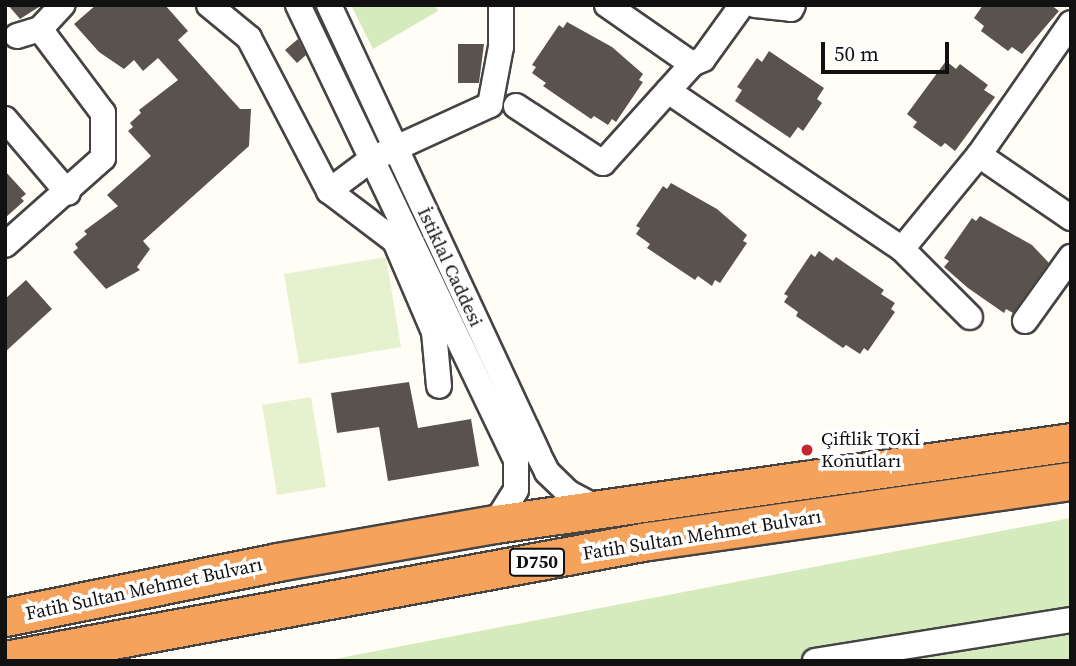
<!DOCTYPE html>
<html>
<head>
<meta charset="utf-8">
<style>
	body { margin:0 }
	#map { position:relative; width:1076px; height:666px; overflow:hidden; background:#fffdf5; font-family:"Source Serif 4",serif }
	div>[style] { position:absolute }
	.green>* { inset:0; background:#d5ebbd }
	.pitch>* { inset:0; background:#e6f2cf }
	.building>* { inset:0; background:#5a524d }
	.roads { filter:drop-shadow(2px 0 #444) drop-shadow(-2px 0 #444) drop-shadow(0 2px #444) drop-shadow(0 -2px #444) }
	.minor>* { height:24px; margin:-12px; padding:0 12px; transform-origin:12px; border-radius:12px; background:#fff }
	.highway>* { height:37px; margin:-18.5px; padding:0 18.5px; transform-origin:18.5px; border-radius:18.5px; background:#f5a25d }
	.dots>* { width:19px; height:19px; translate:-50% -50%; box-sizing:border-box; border:4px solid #fff; border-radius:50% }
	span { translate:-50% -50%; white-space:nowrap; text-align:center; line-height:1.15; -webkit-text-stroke:7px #fff; paint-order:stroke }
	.shield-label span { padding:2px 5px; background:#fff; border:2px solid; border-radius:5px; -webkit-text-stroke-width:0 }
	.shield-label { font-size:18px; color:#111; font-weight:700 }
	.street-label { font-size:19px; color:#111 }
	.poi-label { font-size:19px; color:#111 }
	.left { translate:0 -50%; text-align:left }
	.frame { position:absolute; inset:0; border:7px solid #111; pointer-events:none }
	.scale { position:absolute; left:821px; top:42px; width:128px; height:32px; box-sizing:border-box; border:4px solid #111; border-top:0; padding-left:9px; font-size:21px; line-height:24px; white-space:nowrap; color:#111; -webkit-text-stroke:5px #fff; paint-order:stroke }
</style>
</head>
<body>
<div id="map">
	<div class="green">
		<div style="clip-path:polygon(351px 5px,435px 5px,438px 11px,373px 49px)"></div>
		<div style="clip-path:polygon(1071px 518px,1071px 661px,324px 661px,1038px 524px)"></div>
	</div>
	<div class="pitch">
		<div style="clip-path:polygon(386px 257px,401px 347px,299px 364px,284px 274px)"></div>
		<div style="clip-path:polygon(311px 397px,326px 487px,277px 495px,262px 405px)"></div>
	</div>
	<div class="building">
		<div style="clip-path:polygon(8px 5px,42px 5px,20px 19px)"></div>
		<div style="clip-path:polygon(96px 5px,165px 5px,188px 31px,178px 40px,240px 109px,251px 109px,249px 146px,143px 241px,150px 249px,137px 267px,140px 270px,106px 289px,73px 252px,78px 248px,75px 244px,87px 234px,84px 231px,118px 206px,107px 195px,151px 156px,128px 131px,133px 127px,130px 123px,141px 113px,139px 110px,178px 80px,158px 58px,143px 71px,134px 60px,124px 69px,99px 52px,74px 24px)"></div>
		<div style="clip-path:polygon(983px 5px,1051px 5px,1059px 11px,1022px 54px,1012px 47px,1008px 51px,981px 31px,984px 26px,974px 18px)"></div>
		<div style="clip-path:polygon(567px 22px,612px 47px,643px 74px,639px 80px,643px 82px,616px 122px,612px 119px,608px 125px,594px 116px,591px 119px,543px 86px,546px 83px,532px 73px,536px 67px,532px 65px,559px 25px,563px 28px)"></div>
		<div style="clip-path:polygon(298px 39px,306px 55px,297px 63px,285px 50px)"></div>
		<div style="clip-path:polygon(458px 44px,484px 44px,479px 83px,458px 83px)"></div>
		<div style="clip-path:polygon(769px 51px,824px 88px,817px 99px,822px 103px,803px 131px,798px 127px,790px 138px,735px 101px,742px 90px,737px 87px,757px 58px,762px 62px)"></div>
		<div style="clip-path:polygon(946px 61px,956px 69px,960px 64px,988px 85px,984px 90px,995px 97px,955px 151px,945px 143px,941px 147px,913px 127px,917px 122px,907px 114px)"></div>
		<div style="clip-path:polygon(5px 171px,26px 194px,21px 198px,24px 201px,5px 218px)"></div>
		<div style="clip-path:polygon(671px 183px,717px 209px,747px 235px,743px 241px,747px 243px,720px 283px,715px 280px,712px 286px,698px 276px,695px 280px,647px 248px,650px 244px,636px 234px,640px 228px,636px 226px,663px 186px,667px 189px)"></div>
		<div style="clip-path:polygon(980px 216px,1032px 245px,1049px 263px,1013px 313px,1006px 309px,1004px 313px,968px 288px,944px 267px,949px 261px,944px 258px,972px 218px,976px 221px)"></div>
		<div style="clip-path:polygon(819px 251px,833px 261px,836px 257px,884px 290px,881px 294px,895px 303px,891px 309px,895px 312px,868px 351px,864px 348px,860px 354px,846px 345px,843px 348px,796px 316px,798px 312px,784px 302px,788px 296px,784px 294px,811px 254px,815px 257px)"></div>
		<div style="clip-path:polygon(26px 280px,52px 309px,5px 352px,5px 299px)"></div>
		<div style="clip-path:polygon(409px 382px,418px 428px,471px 419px,479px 466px,388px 481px,379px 427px,337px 433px,331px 393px)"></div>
	</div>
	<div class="roads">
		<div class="minor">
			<div style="left:209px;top:5px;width:52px;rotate:39.5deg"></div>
			<div style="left:249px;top:38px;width:173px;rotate:62.4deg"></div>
			<div style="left:329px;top:191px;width:83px;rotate:37.1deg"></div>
			<div style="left:395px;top:241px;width:99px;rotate:66.8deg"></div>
			<div style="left:434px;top:332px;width:54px;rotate:84.7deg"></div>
			<div style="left:298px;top:5px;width:505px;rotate:64.4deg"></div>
			<div style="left:516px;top:460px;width:30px;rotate:90deg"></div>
			<div style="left:516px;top:490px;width:40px;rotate:122deg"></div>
			<div style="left:329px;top:5px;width:495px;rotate:65deg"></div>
			<div style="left:538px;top:454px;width:20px;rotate:63deg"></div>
			<div style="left:547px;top:472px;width:30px;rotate:44deg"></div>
			<div style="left:569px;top:493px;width:32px;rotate:28deg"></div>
			<div style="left:607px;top:5px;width:103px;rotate:34.8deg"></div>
			<div style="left:755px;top:5px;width:36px;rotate:6deg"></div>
			<div style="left:791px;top:9px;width:4px;rotate:-63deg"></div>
			<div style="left:17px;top:36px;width:24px;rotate:-17deg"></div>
			<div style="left:668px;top:91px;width:282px;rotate:34deg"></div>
			<div style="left:902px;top:249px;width:96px;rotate:45deg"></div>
			<div style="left:516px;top:106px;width:104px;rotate:33.2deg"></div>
			<div style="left:603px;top:163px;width:133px;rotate:-48deg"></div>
			<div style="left:692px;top:64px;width:12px;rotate:-24deg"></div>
			<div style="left:703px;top:59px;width:67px;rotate:-54.2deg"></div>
			<div style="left:5px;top:119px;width:97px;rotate:49.6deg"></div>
			<div style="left:979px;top:155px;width:112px;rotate:34.4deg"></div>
			<div style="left:329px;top:191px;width:54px;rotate:-36.7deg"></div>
			<div style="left:372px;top:159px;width:130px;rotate:-24.6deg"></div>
			<div style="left:490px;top:105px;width:59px;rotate:-79.3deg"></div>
			<div style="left:501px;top:47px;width:42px;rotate:-90deg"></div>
			<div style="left:5px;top:245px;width:131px;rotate:-41.6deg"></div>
			<div style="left:103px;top:158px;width:45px;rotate:-90deg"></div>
			<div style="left:103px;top:113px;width:105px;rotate:-126.9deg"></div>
			<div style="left:40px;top:29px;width:33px;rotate:-47deg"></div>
			<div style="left:902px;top:249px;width:122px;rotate:-50.7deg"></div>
			<div style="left:979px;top:155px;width:161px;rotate:-55.1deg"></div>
			<div style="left:1025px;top:321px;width:79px;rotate:-54.3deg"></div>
			<div style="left:815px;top:661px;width:259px;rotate:-9.1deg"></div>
		</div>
		<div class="highway">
			<div style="left:5px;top:617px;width:278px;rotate:-11.4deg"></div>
			<div style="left:277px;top:562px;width:221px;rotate:-9.9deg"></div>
			<div style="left:495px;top:524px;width:582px;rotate:-8.1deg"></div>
			<div style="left:5px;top:660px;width:654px;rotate:-10.49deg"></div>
			<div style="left:648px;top:541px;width:427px;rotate:-8.1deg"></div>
		</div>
	</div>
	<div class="dots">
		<div style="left:807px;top:450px;background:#c4262e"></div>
	</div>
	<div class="shield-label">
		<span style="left:537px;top:562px">D750</span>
	</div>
	<div class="street-label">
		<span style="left:450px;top:267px;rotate:65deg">İstiklal Caddesi</span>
		<span style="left:702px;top:535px;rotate:-9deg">Fatih Sultan Mehmet Bulvarı</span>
		<span style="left:144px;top:589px;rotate:-12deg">Fatih Sultan Mehmet Bulvarı</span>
	</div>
	<div class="poi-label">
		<span class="left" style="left:821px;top:450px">Çiftlik TOKİ<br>Konutları</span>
	</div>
	<div class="frame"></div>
	<div class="scale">50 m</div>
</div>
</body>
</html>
